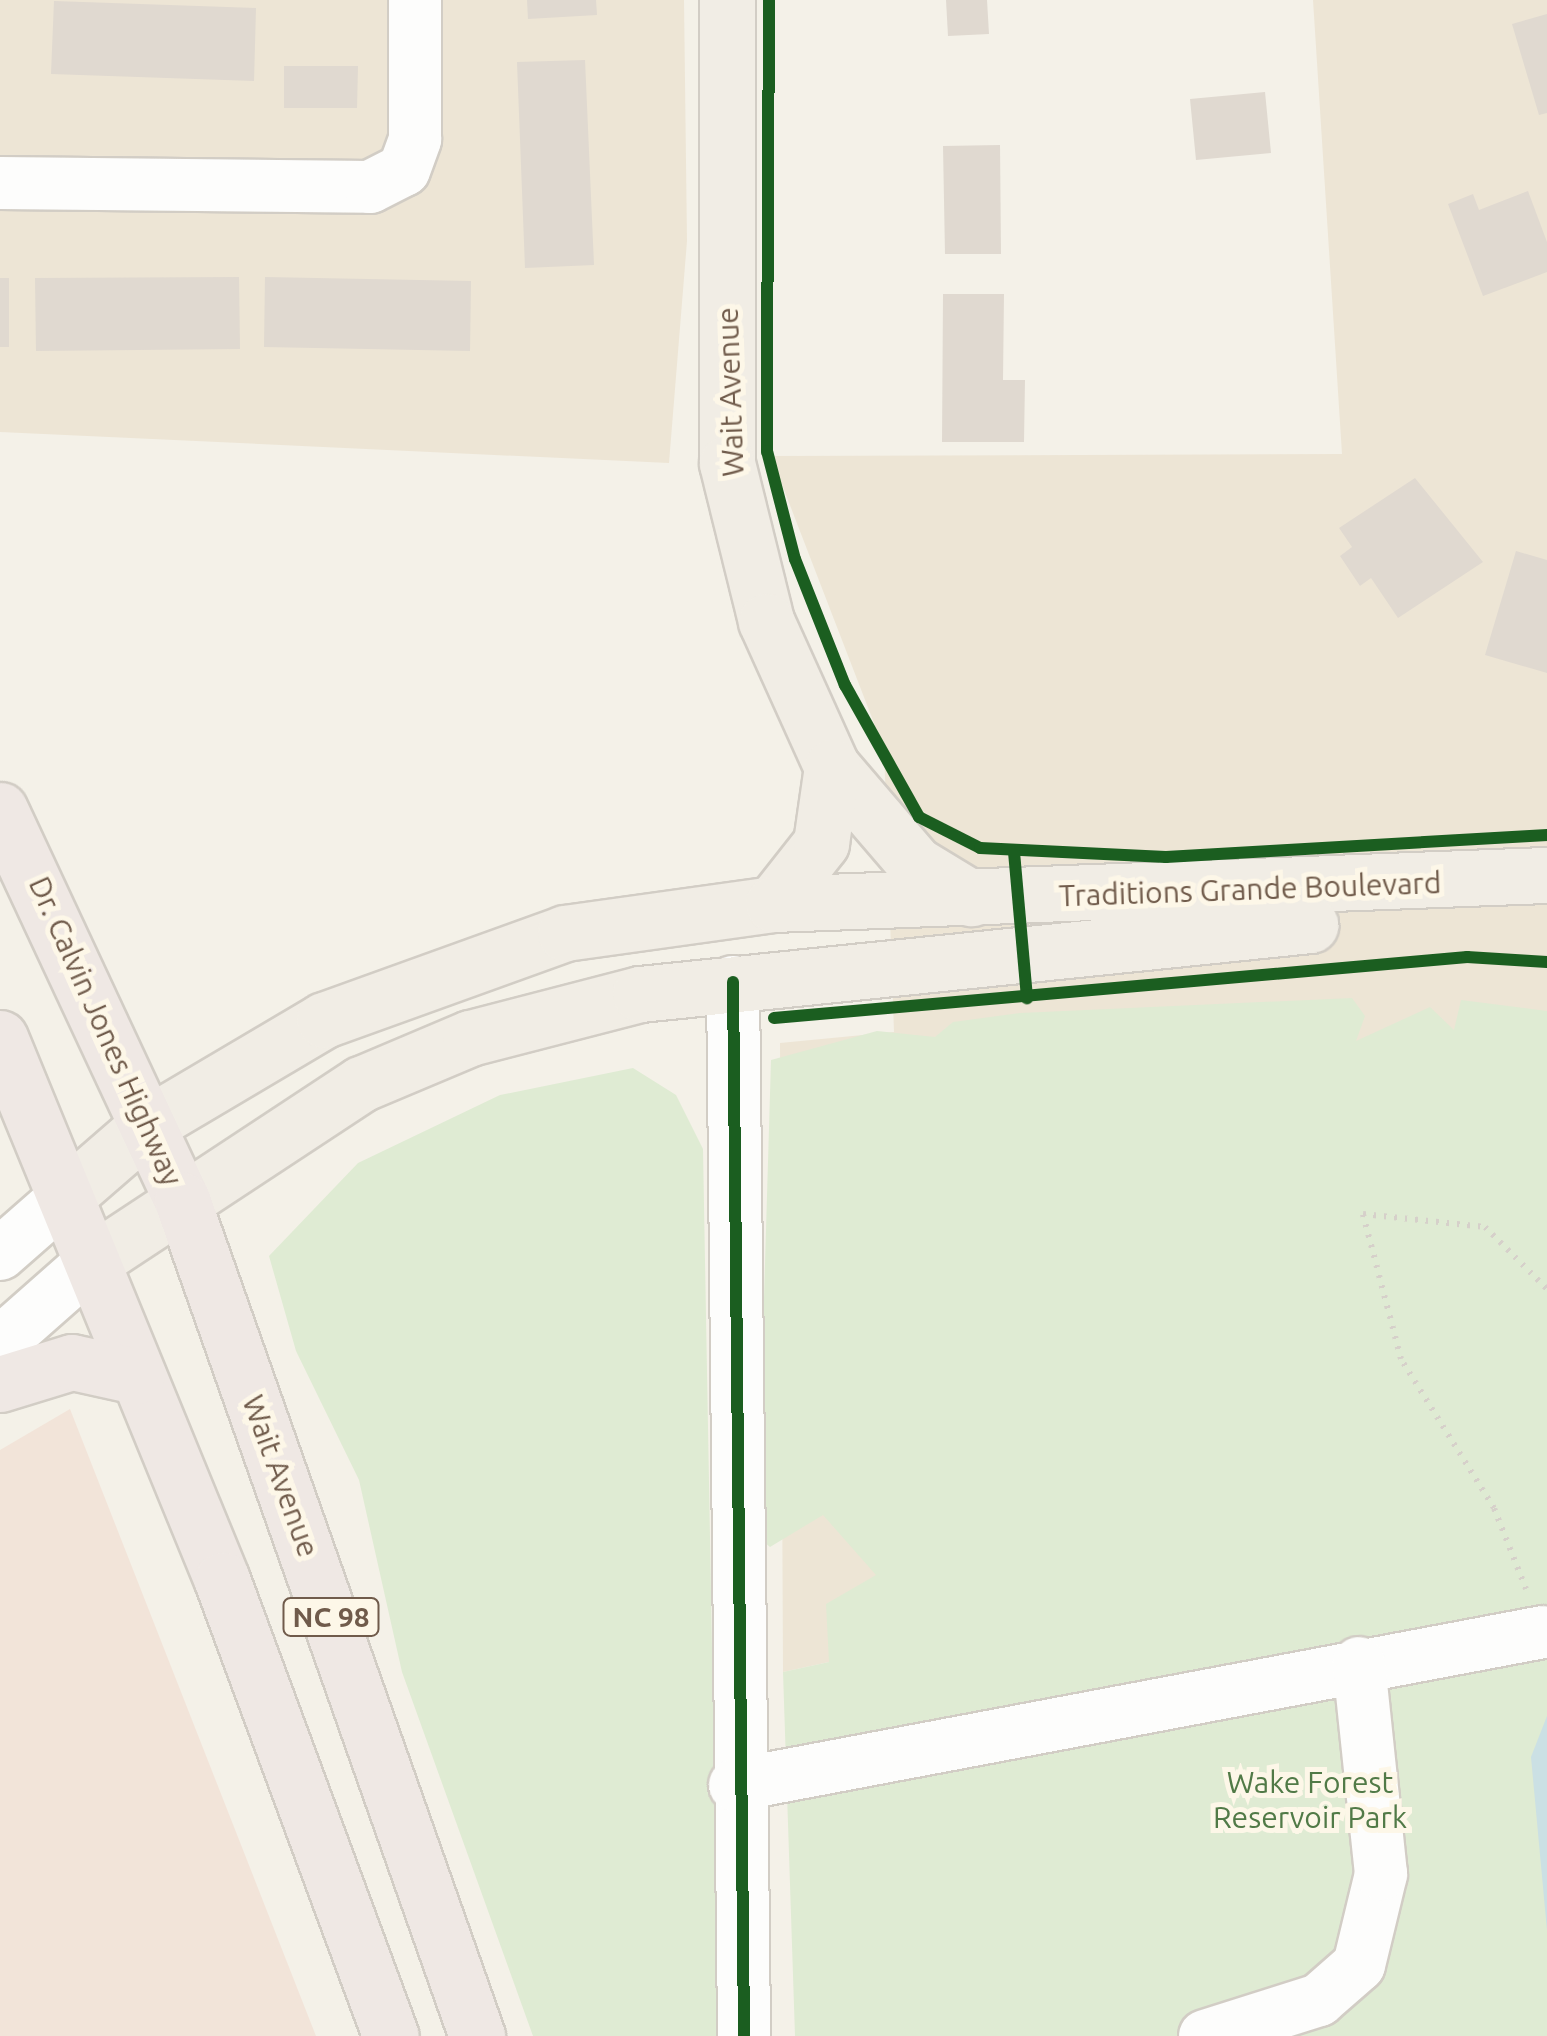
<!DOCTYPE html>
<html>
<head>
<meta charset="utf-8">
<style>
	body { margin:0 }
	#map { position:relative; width:1547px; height:2036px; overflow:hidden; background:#f4f1e8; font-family:Ubuntu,sans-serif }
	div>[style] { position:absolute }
	.residential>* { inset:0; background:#ede5d5 }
	.commercial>* { inset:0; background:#f2e4d9 }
	.green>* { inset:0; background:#dfebd3 }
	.water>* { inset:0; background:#cbe0e4 }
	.building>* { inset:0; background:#e0d9d0 }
	.path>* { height:6px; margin-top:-3px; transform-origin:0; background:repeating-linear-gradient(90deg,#d6d0ca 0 2.5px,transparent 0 10.5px) }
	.roads { filter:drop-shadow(2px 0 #d2cdc5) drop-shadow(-2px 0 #d2cdc5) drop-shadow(0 2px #d2cdc5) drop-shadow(0 -2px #d2cdc5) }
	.minor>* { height:52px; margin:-26px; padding:0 26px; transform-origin:26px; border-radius:26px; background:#fdfdfc }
	.major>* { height:55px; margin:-27.5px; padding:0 27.5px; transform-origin:27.5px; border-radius:27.5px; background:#f1ede5 }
	.highway>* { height:55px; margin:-27.5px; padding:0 27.5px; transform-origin:27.5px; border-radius:27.5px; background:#efe8e4 }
	.cycleway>* { height:12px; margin:-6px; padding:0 6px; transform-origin:6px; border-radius:6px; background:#1b5e20 }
	span { translate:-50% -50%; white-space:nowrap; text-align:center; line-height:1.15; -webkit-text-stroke:10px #fdf7e8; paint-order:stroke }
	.shield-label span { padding:2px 8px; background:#fdf7e8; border:2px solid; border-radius:8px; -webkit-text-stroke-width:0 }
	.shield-label { font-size:28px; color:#705b4b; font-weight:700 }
	.street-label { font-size:30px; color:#705b4b }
	.park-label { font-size:30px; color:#517a47 }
</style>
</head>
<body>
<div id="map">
	<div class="residential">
		<div style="clip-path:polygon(0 0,684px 0,687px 241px,669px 463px,0 432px)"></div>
		<div style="clip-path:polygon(1313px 0,1547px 0,1547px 1137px,1247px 1571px,783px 1672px,780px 1043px,894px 1032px,884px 749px,771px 456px,1342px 454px)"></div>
	</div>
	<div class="commercial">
		<div style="clip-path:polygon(70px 1409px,316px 2036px,0 2036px,0 1450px)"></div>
	</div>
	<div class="green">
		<div style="clip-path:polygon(1352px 998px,1365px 1016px,1356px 1041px,1430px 1007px,1454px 1030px,1461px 1000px,1547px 1011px,1547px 2036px,795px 2036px,783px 1672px,829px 1662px,826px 1604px,876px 1575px,823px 1515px,770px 1547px,757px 1536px,771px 1060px,877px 1031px,935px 1037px,953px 1022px,1020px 1013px)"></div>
		<div style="clip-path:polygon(633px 1068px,676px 1095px,703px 1149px,719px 2036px,533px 2036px,402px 1672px,359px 1480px,296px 1351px,269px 1256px,358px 1163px,500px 1095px)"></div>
	</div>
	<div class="water">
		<div style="clip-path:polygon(1547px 1716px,1547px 1930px,1531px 1757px)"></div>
	</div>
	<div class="building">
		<div style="clip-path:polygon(527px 0,596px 0,597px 15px,528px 19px)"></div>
		<div style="clip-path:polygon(946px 0,987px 0,989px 34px,948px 36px)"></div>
		<div style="clip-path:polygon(54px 1px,256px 8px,254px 81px,51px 74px)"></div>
		<div style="clip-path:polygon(1547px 14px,1547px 113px,1539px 115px,1512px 24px)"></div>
		<div style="clip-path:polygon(585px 60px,594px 265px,525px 268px,517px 62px)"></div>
		<div style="clip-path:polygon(284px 66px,358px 66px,357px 108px,284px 108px)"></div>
		<div style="clip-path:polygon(1265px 92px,1271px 153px,1196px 160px,1190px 99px)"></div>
		<div style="clip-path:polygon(1000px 145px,1001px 254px,945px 254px,943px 146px)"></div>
		<div style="clip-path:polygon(1528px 191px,1547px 242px,1547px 272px,1483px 296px,1448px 204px,1473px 194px,1479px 210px)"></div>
		<div style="clip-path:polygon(239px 277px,240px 349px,36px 351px,35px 278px)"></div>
		<div style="clip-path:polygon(265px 277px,471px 281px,470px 351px,264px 347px)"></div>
		<div style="clip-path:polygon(0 278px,9px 278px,9px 347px,0 347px)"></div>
		<div style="clip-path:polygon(943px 294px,1004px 294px,1003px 380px,1025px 380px,1024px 442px,942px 442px)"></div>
		<div style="clip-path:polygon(1415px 478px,1483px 562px,1398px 618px,1371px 578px,1360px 586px,1340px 556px,1352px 547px,1339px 528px)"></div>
		<div style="clip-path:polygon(1516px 551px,1547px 560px,1547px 673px,1485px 655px)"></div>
	</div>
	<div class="path">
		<div style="left:1526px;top:1589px;width:87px;rotate:-111.6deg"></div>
		<div style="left:1494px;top:1508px;width:176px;rotate:-122deg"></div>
		<div style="left:1401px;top:1359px;width:150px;rotate:-104.7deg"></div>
		<div style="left:1363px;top:1214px;width:123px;rotate:6.1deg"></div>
		<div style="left:1485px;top:1227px;width:88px;rotate:45deg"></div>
	</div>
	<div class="roads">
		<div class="minor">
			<div style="left:0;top:183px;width:370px;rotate:0.6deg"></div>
			<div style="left:370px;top:187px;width:38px;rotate:-27deg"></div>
			<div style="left:404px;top:170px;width:33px;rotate:-70deg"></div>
			<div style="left:415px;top:139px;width:139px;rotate:-90deg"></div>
			<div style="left:733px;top:982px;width:1054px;rotate:89.4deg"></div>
			<div style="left:0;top:1254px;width:88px;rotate:-41.3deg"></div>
			<div style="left:0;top:1343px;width:125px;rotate:-41.4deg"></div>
			<div style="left:735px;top:1785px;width:822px;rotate:-10.72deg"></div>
			<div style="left:1205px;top:2036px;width:120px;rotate:-17.5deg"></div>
			<div style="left:1319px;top:2000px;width:53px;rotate:-41.2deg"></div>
			<div style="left:1359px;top:1965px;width:94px;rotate:-76.4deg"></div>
			<div style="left:1381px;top:1874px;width:212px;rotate:-96deg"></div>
		</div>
		<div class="major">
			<div style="left:727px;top:0;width:463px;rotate:90deg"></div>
			<div style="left:727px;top:463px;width:163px;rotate:76.1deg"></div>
			<div style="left:766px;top:621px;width:160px;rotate:65.7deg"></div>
			<div style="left:832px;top:767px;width:128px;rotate:49.4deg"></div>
			<div style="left:915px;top:864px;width:66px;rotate:31.3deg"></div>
			<div style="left:773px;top:904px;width:78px;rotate:-51.8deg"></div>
			<div style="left:821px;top:843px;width:77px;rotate:-81.8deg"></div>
			<div style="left:66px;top:1196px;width:111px;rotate:-41deg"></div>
			<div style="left:150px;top:1123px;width:202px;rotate:-30.6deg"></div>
			<div style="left:324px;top:1020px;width:256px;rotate:-19.8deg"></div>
			<div style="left:565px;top:933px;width:210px;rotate:-7.9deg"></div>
			<div style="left:773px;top:904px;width:775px;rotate:-2.15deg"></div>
			<div style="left:94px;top:1260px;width:320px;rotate:-33.4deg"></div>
			<div style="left:361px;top:1084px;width:118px;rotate:-22.9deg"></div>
			<div style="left:470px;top:1038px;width:176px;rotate:-14.5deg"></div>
			<div style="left:640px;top:994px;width:674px;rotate:-5.88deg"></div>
		</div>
		<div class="highway">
			<div style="left:0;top:810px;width:430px;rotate:65deg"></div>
			<div style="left:182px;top:1200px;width:887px;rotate:70.56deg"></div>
			<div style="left:0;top:1038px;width:586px;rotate:67.73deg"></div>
			<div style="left:222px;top:1580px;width:486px;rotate:69.7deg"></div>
			<div style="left:0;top:1384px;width:75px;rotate:-17deg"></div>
			<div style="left:72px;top:1362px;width:66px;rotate:12.3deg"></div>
		</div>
	</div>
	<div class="cycleway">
		<div style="left:769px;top:0;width:451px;rotate:90.3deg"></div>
		<div style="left:767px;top:451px;width:112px;rotate:75.5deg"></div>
		<div style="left:795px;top:559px;width:136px;rotate:68.4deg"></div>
		<div style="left:845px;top:685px;width:151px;rotate:60.7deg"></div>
		<div style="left:919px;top:817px;width:68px;rotate:26.9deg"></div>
		<div style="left:980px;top:848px;width:186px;rotate:2.8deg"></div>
		<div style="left:1166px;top:857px;width:382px;rotate:-3.3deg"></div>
		<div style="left:1014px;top:852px;width:147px;rotate:84.9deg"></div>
		<div style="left:733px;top:982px;width:1054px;rotate:89.4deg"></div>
		<div style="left:774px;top:1018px;width:696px;rotate:-5.03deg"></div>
		<div style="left:1467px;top:957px;width:80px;rotate:3.6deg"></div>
	</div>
	<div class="shield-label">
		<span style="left:331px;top:1617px">NC 98</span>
	</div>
	<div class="street-label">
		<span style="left:730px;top:392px;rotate:-92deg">Wait Avenue</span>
		<span style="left:1250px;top:889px;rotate:-2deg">Traditions Grande Boulevard</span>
		<span style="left:106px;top:1031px;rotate:66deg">Dr. Calvin Jones Highway</span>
		<span style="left:281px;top:1476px;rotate:70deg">Wait Avenue</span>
	</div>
	<div class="park-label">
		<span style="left:1310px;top:1799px">Wake Forest<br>Reservoir Park</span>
	</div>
</div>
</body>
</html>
